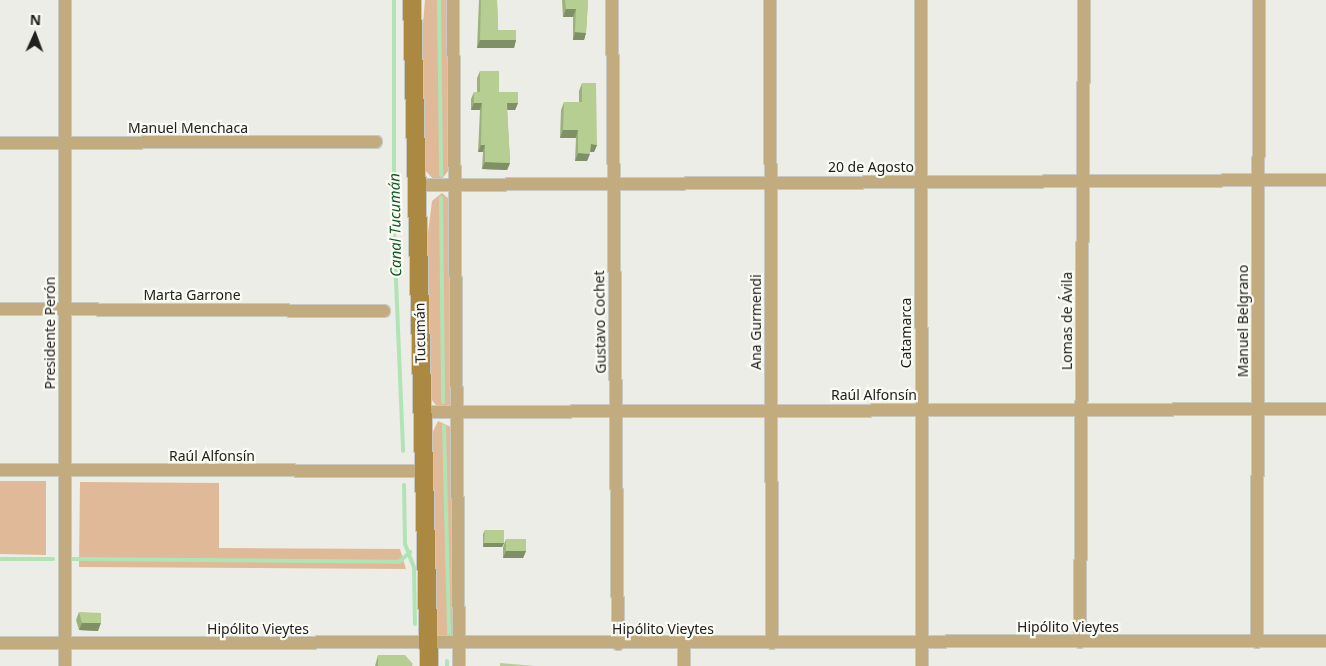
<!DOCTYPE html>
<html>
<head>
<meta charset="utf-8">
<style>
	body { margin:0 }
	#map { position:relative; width:1326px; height:666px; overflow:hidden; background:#edede7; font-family:"Noto Sans",sans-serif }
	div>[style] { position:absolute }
	.green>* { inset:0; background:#dfb998 }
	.stream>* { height:4px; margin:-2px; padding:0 2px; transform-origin:2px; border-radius:2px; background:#b0e4b4 }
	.roads { filter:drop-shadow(1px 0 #c8c8c3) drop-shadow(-1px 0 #c8c8c3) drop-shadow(0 1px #c8c8c3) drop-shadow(0 -1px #c8c8c3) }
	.minor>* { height:12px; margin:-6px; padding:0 6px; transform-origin:6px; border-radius:6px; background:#c2ab7e }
	.secondary>* { height:18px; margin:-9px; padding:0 9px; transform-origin:9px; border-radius:9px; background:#ab8942 }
	.wall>* { inset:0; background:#9db17e }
	.shaded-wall>* { inset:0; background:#809066 }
	.building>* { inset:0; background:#b7ce92 }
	span { translate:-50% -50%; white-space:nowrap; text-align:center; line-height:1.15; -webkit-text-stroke:4.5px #fbfbf5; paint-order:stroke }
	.street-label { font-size:14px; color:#21201e }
	.water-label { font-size:15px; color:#0a591f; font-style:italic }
	.north { position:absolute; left:10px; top:10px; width:50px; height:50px; -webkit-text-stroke:4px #fbfbf5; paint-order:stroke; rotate:2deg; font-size:14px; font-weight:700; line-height:20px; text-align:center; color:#21201e }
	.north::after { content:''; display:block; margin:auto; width:18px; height:22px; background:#21201e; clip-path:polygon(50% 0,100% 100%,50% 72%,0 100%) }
</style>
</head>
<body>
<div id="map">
	<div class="green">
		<div style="clip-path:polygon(425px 0,448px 0,449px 170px,441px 180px,434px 180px,424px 169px,421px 47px)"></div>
		<div style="clip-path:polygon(442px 193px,449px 199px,451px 406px,439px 409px,428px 395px,425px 256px,432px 201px)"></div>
		<div style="clip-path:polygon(438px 421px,453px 428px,454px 638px,438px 638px,429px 440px)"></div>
		<div style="clip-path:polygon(0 481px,46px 481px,46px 555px,0 554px)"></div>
		<div style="clip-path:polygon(80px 482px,219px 483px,219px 548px,400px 549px,406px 569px,79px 567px)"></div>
	</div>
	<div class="stream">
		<div style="left:394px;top:0;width:233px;rotate:90deg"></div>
		<div style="left:394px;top:233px;width:218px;rotate:87.6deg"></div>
		<div style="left:439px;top:0;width:175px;rotate:89.3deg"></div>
		<div style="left:441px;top:198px;width:204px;rotate:89.4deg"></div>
		<div style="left:444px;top:426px;width:210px;rotate:88.6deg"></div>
		<div style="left:404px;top:485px;width:59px;rotate:89deg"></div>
		<div style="left:405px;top:544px;width:26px;rotate:69deg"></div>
		<div style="left:414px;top:568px;width:56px;rotate:89deg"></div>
		<div style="left:0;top:559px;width:53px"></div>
		<div style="left:73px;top:559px;width:326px;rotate:0.5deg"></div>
		<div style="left:399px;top:562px;width:15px;rotate:-42deg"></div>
		<div style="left:447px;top:661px;width:5px;rotate:90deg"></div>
	</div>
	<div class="roads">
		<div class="minor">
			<div style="left:65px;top:0;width:666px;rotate:90deg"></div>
			<div style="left:453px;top:0;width:666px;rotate:89.48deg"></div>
			<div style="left:612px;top:0;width:644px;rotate:89.47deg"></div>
			<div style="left:770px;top:0;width:643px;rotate:89.82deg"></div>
			<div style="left:921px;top:0;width:666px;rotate:89.91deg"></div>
			<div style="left:0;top:143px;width:376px;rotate:-0.2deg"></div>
			<div style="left:417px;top:185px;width:909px;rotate:-0.32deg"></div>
			<div style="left:0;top:309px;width:384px;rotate:0.3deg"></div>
			<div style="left:422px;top:412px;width:904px;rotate:-0.19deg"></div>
			<div style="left:0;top:470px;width:423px;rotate:0.1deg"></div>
			<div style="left:1080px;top:642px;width:642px;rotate:-89.64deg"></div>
			<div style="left:1257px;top:642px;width:642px;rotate:-89.82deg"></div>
			<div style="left:0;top:643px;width:1326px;rotate:-0.09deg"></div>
			<div style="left:684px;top:644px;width:22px;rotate:90deg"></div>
		</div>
		<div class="secondary">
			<div style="left:412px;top:0;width:666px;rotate:88.54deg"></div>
		</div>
	</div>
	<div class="wall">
		<div style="clip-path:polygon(479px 0,497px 0,498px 30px,516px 40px,514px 48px,477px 48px)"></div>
		<div style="clip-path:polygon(562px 0,588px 0,586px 33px,584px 40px,573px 40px,573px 17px,563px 17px)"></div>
		<div style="clip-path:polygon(480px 71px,499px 92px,518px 103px,515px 110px,507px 110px,510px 163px,507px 170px,482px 169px,483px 152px,478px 152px,480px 110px,471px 110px,471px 99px,474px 92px,477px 92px,477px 78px)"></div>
		<div style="clip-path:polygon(582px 83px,597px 145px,594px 152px,590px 152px,587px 161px,575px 161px,576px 138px,560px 138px,561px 110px,564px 102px,579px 102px,579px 91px)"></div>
		<div style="clip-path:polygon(485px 530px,504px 543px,502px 547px,483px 547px,483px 534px)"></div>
		<div style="clip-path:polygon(506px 539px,526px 551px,523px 558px,503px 558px,503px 547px)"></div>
		<div style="clip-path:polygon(79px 612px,98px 631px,79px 630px,76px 620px)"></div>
		<div style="clip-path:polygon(378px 655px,412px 666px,375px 666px)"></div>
	</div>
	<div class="shaded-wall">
		<div style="clip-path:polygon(566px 9px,576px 9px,573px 17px,563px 17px)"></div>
		<div style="clip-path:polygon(575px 32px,586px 33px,584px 40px,573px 40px)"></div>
		<div style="clip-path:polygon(480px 40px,516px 40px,514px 48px,477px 48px)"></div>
		<div style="clip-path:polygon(474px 103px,482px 103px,480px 110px,471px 110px)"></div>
		<div style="clip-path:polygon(507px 103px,518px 103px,515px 110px,504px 110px)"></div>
		<div style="clip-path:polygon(563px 130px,578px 130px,576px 138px,560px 138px)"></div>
		<div style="clip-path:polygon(591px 144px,597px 145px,594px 152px,588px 152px)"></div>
		<div style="clip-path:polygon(481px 145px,485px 145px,483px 152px,478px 152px)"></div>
		<div style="clip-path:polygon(578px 153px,590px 154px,587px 161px,575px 161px)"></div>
		<div style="clip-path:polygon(485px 162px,510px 163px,507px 170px,482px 169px)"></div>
		<div style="clip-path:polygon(484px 543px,504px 543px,502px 547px,483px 547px)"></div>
		<div style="clip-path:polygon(506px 551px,526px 551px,523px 558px,503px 558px)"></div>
		<div style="clip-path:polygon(82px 623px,101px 623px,98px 631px,79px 630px)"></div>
	</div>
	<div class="building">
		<div style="clip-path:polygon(481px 0,497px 0,498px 30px,516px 30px,516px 40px,480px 40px)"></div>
		<div style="clip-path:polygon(565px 0,588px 0,586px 33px,575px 32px,576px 9px,566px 9px)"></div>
		<div style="clip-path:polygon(480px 71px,499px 71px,499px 92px,518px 92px,518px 103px,507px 103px,510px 163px,485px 162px,485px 145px,481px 145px,482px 103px,474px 103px,474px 92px,480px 92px)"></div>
		<div style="clip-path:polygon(582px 83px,596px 83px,597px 145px,591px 144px,590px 154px,578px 153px,578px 130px,563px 130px,564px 102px,582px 102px)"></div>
		<div style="clip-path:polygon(485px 530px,504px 530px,504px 543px,484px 543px)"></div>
		<div style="clip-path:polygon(506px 539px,526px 539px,526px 551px,506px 551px)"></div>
		<div style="clip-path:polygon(79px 612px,101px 613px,101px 623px,82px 623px)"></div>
		<div style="clip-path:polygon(378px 655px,405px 655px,413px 664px,412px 666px,378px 666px)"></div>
		<div style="clip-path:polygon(500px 663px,535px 666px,500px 666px)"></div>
	</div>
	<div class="street-label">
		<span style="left:188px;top:128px">Manuel Menchaca</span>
		<span style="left:871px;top:167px">20 de Agosto</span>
		<span style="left:192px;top:295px">Marta Garrone</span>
		<span style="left:1067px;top:321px;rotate:-90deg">Lomas de Ávila</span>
		<span style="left:1243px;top:321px;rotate:-90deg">Manuel Belgrano</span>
		<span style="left:600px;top:322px;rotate:-91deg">Gustavo Cochet</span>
		<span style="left:756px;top:322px;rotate:-90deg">Ana Gurmendi</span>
		<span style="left:50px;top:333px;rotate:-90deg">Presidente Perón</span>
		<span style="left:420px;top:333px;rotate:-91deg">Tucumán</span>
		<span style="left:906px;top:333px;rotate:-90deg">Catamarca</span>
		<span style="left:874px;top:395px">Raúl Alfonsín</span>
		<span style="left:212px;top:456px">Raúl Alfonsín</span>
		<span style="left:1068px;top:627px">Hipólito Vieytes</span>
		<span style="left:258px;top:629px">Hipólito Vieytes</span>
		<span style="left:663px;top:629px">Hipólito Vieytes</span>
	</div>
	<div class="water-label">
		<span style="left:395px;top:225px;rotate:-91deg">Canal Tucumán</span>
	</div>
	<div class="north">N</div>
</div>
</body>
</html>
